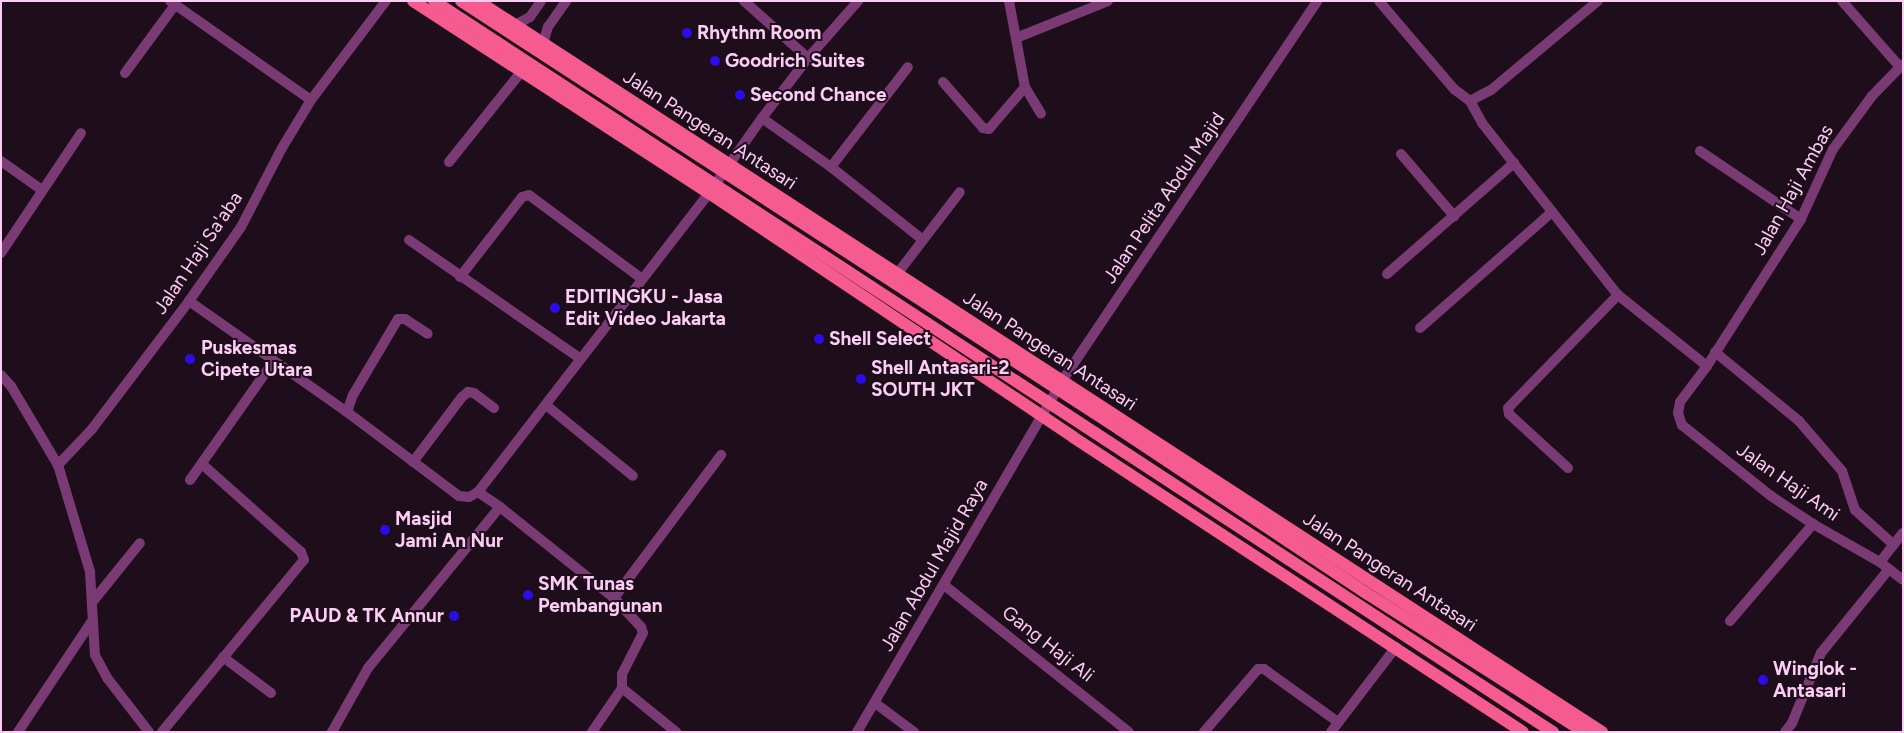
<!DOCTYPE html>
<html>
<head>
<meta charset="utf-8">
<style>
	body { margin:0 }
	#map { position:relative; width:1904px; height:733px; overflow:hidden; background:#1e0d1a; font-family:Figtree,sans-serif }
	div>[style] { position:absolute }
	.minor>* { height:10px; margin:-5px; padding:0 5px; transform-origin:5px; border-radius:5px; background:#7a3b75 }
	.tertiary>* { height:10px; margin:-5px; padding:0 5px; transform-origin:5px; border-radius:5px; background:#7a3b75 }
	.primary>* { height:12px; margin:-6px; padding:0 6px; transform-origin:6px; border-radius:6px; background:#f55b8f }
	.primary-bridge>* { height:12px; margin:-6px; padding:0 6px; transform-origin:6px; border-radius:6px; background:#f55b8f }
	.dots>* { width:14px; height:14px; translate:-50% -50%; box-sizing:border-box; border:2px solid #1e0d1a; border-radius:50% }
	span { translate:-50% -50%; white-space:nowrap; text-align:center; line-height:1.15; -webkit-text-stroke:4px #1e0d1a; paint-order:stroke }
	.poi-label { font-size:19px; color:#fccdf5; font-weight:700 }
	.left { translate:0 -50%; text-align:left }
	.right { translate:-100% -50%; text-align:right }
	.street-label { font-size:19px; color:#fccdf5 }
	.frame { position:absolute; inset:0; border:2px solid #fccdf5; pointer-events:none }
</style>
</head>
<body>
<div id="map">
	<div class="minor">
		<div style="left:170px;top:1px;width:172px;rotate:35.1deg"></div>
		<div style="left:744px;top:1px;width:86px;rotate:41.7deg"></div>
		<div style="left:1009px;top:1px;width:87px;rotate:79.5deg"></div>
		<div style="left:1025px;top:87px;width:31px;rotate:59deg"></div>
		<div style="left:1842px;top:1px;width:88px;rotate:48.7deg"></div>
		<div style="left:515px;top:25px;width:17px;rotate:-28deg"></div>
		<div style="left:530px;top:17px;width:19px;rotate:-55deg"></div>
		<div style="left:1016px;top:38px;width:99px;rotate:-21.9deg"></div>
		<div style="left:543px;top:44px;width:18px;rotate:-74deg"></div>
		<div style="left:548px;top:27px;width:32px;rotate:-55deg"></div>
		<div style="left:1903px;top:64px;width:45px;rotate:134.1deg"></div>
		<div style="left:1872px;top:96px;width:66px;rotate:126.3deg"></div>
		<div style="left:1833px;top:149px;width:77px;rotate:114.6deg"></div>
		<div style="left:1801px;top:219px;width:174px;rotate:122.6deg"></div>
		<div style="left:1707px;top:366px;width:45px;rotate:126.9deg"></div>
		<div style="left:1680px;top:402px;width:11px;rotate:100deg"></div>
		<div style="left:1678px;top:413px;width:13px;rotate:72deg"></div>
		<div style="left:1682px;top:425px;width:114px;rotate:38.6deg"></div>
		<div style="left:1771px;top:496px;width:50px;rotate:33.7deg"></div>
		<div style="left:1813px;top:524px;width:77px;rotate:29.6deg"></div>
		<div style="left:1880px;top:562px;width:29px;rotate:38deg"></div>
		<div style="left:125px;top:73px;width:84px;rotate:-53.7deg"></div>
		<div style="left:943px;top:82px;width:61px;rotate:49deg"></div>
		<div style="left:983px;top:128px;width:6px;rotate:9deg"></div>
		<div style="left:989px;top:129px;width:55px;rotate:-49.4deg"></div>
		<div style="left:1470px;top:101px;width:25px;rotate:61deg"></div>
		<div style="left:1482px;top:123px;width:219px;rotate:51.7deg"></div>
		<div style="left:1618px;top:295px;width:114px;rotate:38.6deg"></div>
		<div style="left:762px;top:118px;width:85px;rotate:35.4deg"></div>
		<div style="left:831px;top:167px;width:116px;rotate:38.4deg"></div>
		<div style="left:1700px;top:151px;width:122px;rotate:34deg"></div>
		<div style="left:1401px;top:154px;width:82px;rotate:49.5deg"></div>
		<div style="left:1px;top:161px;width:50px;rotate:35.3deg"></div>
		<div style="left:449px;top:162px;width:115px;rotate:-51.3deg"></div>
		<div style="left:831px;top:167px;width:126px;rotate:-52.4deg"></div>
		<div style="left:409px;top:240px;width:209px;rotate:34.7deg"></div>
		<div style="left:1px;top:253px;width:144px;rotate:-56.3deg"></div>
		<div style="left:897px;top:274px;width:103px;rotate:-52.5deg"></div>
		<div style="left:1387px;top:274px;width:169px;rotate:-41.2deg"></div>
		<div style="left:460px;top:277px;width:101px;rotate:-52.2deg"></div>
		<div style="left:522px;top:197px;width:7px;rotate:-16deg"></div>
		<div style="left:529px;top:195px;width:141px;rotate:36.6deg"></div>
		<div style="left:189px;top:301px;width:193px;rotate:35.1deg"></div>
		<div style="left:347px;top:412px;width:140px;rotate:36.9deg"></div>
		<div style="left:459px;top:496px;width:10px;rotate:6deg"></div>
		<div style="left:469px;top:497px;width:10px;rotate:-29deg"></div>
		<div style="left:478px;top:492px;width:27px;rotate:34deg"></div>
		<div style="left:500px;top:507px;width:146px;rotate:38.6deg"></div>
		<div style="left:614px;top:598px;width:40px;rotate:47deg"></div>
		<div style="left:641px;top:627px;width:6px;rotate:72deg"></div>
		<div style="left:643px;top:633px;width:46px;rotate:117.1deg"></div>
		<div style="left:622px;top:674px;width:14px;rotate:90deg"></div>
		<div style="left:622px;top:688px;width:70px;rotate:39.2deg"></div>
		<div style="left:1420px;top:328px;width:176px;rotate:-41.3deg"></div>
		<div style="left:1715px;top:352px;width:109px;rotate:39.4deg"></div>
		<div style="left:1799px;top:421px;width:66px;rotate:49.3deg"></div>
		<div style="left:1842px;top:471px;width:41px;rotate:71.6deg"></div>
		<div style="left:1855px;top:510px;width:52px;rotate:41.9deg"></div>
		<div style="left:1px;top:375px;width:15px;rotate:48deg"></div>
		<div style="left:11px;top:386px;width:92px;rotate:59.3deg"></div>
		<div style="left:58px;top:465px;width:112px;rotate:73.3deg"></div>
		<div style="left:90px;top:572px;width:83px;rotate:86.6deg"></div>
		<div style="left:95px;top:655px;width:27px;rotate:62deg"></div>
		<div style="left:108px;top:679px;width:67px;rotate:52.3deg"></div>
		<div style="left:546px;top:405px;width:112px;rotate:39.2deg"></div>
		<div style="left:347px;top:412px;width:18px;rotate:-71deg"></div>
		<div style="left:353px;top:395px;width:88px;rotate:-59.4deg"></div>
		<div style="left:398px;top:319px;width:7px"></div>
		<div style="left:405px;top:319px;width:27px;rotate:33deg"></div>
		<div style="left:413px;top:462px;width:81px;rotate:-53deg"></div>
		<div style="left:462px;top:397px;width:8px;rotate:-40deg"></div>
		<div style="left:468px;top:392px;width:6px;rotate:9deg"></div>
		<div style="left:474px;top:393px;width:25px;rotate:37deg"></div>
		<div style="left:58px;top:465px;width:50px;rotate:-46.6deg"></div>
		<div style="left:92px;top:429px;width:161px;rotate:-52.8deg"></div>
		<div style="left:189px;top:301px;width:90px;rotate:-54.9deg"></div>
		<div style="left:241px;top:227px;width:89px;rotate:-62.6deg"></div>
		<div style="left:282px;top:148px;width:56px;rotate:-58.9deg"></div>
		<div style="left:311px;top:100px;width:124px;rotate:-52.9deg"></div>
		<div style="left:1568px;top:468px;width:80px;rotate:-137.5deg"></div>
		<div style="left:1509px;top:414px;width:6px;rotate:-99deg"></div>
		<div style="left:1508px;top:408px;width:158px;rotate:-45.8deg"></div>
		<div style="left:190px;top:480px;width:144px;rotate:-54.9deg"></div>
		<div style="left:478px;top:492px;width:378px;rotate:-52.3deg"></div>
		<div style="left:709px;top:193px;width:92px;rotate:-54.8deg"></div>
		<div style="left:762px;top:118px;width:76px;rotate:-52.5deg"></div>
		<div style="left:808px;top:58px;width:76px;rotate:-48.7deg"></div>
		<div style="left:1880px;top:562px;width:37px;rotate:-52deg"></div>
		<div style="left:944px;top:585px;width:236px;rotate:38.5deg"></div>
		<div style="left:614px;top:598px;width:179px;rotate:-53.2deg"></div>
		<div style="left:94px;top:600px;width:73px;rotate:-51.1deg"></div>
		<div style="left:1730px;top:621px;width:128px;rotate:-49.4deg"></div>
		<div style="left:223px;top:657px;width:60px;rotate:36.9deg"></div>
		<div style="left:875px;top:703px;width:49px;rotate:36.6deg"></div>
		<div style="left:18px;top:732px;width:133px;rotate:-56.3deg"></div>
		<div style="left:162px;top:732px;width:223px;rotate:-50.5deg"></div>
		<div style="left:304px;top:560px;width:9px;rotate:-111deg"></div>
		<div style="left:301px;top:552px;width:131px;rotate:-138.4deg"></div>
		<div style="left:332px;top:732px;width:73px;rotate:-60.6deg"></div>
		<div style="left:368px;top:668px;width:208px;rotate:-50.7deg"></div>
		<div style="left:592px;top:732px;width:53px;rotate:-55.7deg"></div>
		<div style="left:1204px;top:732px;width:83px;rotate:-49.4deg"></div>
		<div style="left:1258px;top:669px;width:6px"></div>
		<div style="left:1264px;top:669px;width:91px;rotate:35.6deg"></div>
		<div style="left:1331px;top:732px;width:107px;rotate:-52.6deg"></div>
		<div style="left:1785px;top:732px;width:11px;rotate:-52deg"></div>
		<div style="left:1792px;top:723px;width:76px;rotate:-67.5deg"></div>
		<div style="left:1821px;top:653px;width:108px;rotate:-51deg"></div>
	</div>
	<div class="tertiary">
		<div style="left:1379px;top:1px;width:116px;rotate:49.6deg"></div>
		<div style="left:1454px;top:89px;width:20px;rotate:37deg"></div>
		<div style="left:1470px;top:101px;width:24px;rotate:-28deg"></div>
		<div style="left:1491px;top:90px;width:139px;rotate:-39.8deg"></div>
		<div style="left:857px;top:732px;width:406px;rotate:-59.7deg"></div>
		<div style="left:1062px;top:381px;width:458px;rotate:-56.1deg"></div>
	</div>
	<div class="primary">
		<div style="left:413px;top:1px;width:353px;rotate:33deg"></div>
		<div style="left:709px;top:193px;width:438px;rotate:33.8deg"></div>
		<div style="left:1073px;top:437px;width:538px;rotate:33.25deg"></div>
		<div style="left:478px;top:1px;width:1341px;rotate:33.04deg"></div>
	</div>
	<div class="primary-bridge">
		<div style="left:434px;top:1px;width:1337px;rotate:33.16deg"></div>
		<div style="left:461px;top:1px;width:785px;rotate:33.04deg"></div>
		<div style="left:1119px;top:429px;width:296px;rotate:33.6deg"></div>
		<div style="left:1366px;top:593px;width:259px;rotate:32.5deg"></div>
	</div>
	<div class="dots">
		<div style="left:687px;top:33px;background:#2c0de8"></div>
		<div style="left:715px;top:61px;background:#2c0de8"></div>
		<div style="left:740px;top:95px;background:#2c0de8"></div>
		<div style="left:555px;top:308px;background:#2c0de8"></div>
		<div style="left:819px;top:339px;background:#2c0de8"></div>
		<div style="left:190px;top:359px;background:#2c0de8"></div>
		<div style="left:861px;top:379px;background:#2c0de8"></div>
		<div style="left:385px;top:530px;background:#2c0de8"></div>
		<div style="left:528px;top:595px;background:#2c0de8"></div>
		<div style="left:454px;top:616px;background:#2c0de8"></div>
		<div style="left:1763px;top:680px;background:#2c0de8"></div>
	</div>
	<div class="poi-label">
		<span class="left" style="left:697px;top:33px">Rhythm Room</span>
		<span class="left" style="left:725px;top:61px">Goodrich Suites</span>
		<span class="left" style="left:750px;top:95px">Second Chance</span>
		<span class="left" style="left:565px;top:308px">EDITINGKU - Jasa<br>Edit Video Jakarta</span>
		<span class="left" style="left:829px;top:339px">Shell Select</span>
		<span class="left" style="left:201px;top:359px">Puskesmas<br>Cipete Utara</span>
		<span class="left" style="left:871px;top:379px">Shell Antasari-2<br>SOUTH JKT</span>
		<span class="left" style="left:395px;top:530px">Masjid<br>Jami An Nur</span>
		<span class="left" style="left:538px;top:595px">SMK Tunas<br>Pembangunan</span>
		<span class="right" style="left:444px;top:616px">PAUD &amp; TK Annur</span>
		<span class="left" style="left:1773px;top:680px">Winglok -<br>Antasari</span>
	</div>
	<div class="street-label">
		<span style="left:710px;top:130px;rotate:33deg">Jalan Pangeran Antasari</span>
		<span style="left:1793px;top:190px;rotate:-61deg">Jalan Haji Ambas</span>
		<span style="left:1164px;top:198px;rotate:-56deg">Jalan Pelita Abdul Majid</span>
		<span style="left:198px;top:253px;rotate:-56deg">Jalan Haji Sa'aba</span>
		<span style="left:1050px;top:351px;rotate:33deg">Jalan Pangeran Antasari</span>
		<span style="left:1788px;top:482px;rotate:35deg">Jalan Haji Ami</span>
		<span style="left:934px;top:565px;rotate:-60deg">Jalan Abdul Majid Raya</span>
		<span style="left:1390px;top:572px;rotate:33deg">Jalan Pangeran Antasari</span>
		<span style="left:1048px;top:644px;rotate:38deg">Gang Haji Ali</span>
	</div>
	<div class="frame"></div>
</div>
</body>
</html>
